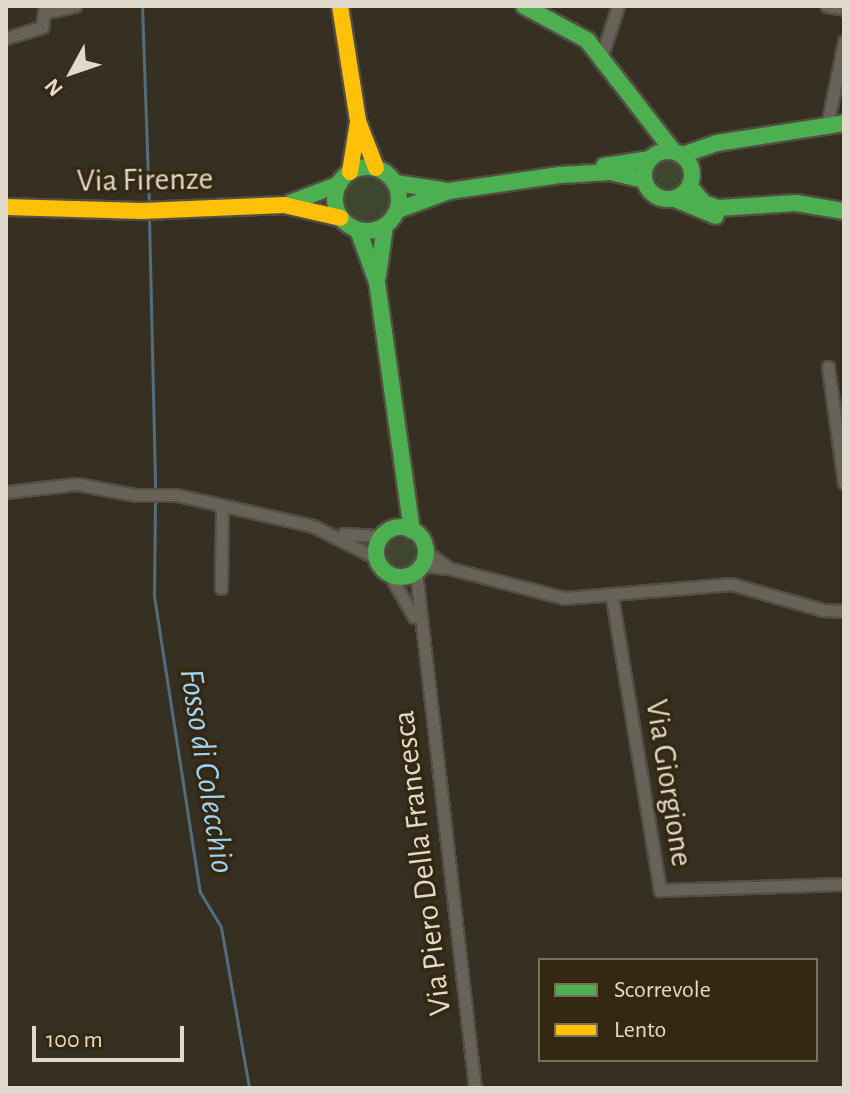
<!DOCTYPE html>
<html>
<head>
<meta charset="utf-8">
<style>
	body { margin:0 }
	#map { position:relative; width:850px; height:1094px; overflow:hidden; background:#363023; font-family:"Alegreya Sans",sans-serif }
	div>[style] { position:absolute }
	.green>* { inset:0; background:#3f4630 }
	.round { border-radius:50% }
	.stream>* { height:3px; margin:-1.5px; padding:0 1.5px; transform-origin:1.5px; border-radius:1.5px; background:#546d7d }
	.roads { filter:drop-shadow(2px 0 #534e43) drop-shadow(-2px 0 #534e43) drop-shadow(0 2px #534e43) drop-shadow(0 -2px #534e43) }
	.street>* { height:11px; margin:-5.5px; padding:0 5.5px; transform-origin:5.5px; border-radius:5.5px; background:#676359 }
	.fast>* { height:16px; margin:-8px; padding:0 8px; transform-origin:8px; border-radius:8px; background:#4caf50 }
	.fast>.ring { margin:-8px; padding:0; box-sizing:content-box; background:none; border:16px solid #4caf50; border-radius:50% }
	.slow>* { height:16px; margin:-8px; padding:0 8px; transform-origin:8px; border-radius:8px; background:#ffc107 }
	span { translate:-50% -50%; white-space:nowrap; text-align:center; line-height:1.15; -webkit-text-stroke:7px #342811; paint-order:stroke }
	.street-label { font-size:32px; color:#e1dacc }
	.water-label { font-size:34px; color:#9ed4f8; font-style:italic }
	.frame { position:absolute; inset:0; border:8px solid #e1dacc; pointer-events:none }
	.legend { position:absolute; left:538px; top:958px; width:280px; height:104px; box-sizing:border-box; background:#342811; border:2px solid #796f5c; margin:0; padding:10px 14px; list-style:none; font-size:24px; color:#e1dacc }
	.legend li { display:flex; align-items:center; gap:16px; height:40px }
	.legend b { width:40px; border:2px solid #796f5c }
	.north { position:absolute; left:32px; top:32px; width:80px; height:80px; -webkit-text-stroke:6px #342811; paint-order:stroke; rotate:230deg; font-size:22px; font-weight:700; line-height:32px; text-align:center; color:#e1dacc }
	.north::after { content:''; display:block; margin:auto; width:28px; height:36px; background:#e1dacc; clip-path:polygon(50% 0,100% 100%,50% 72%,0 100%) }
	.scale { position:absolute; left:32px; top:1026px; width:152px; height:36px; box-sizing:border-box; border:4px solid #e1dacc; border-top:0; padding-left:10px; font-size:24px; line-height:28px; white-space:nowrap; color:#e1dacc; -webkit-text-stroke:6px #342811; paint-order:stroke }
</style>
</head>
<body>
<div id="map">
	<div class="green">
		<div class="round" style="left:652px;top:160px;width:32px;height:32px"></div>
		<div class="round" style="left:344px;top:177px;width:46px;height:46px"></div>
		<div class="round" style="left:386px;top:538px;width:30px;height:30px"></div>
	</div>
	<div class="stream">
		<div style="left:142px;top:6px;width:196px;rotate:88deg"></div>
		<div style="left:149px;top:217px;width:274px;rotate:88.7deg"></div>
		<div style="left:155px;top:502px;width:94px;rotate:90.6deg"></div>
		<div style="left:154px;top:596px;width:300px;rotate:81.2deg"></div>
		<div style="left:200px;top:892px;width:41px;rotate:59deg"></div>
		<div style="left:221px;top:927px;width:163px;rotate:80.1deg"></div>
	</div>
	<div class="roads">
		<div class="street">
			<div style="left:827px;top:6px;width:17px;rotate:10deg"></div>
			<div style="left:46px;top:12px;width:30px;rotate:-12deg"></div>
			<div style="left:6px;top:38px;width:38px;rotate:-17deg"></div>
			<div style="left:42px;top:27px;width:21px;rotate:-82deg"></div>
			<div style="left:601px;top:58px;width:55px;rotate:-71.9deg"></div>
			<div style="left:827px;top:126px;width:86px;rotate:-78.6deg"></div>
			<div style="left:828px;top:367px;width:117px;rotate:82.1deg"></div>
			<div style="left:6px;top:492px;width:71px;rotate:-6.4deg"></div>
			<div style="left:77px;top:484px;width:59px;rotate:10.7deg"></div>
			<div style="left:135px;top:495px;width:42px"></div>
			<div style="left:177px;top:495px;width:139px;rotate:12.8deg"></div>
			<div style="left:313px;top:526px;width:71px;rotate:26.9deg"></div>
			<div style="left:343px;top:534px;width:39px;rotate:3deg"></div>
			<div style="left:425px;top:551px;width:29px;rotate:36deg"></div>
			<div style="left:421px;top:566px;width:27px;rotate:4deg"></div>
			<div style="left:448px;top:568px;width:121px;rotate:14.4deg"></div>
			<div style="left:565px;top:598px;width:167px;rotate:-4.8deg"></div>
			<div style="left:731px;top:584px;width:96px;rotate:15.8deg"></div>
			<div style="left:823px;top:610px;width:21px;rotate:3deg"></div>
			<div style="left:416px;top:572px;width:519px;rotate:83.48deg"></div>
			<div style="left:390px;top:575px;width:48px;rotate:60.3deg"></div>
			<div style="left:221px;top:588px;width:83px;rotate:-89.3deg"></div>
			<div style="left:612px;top:597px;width:297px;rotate:80.7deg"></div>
			<div style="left:660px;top:890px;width:184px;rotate:-1.9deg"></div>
		</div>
		<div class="fast">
			<div style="left:524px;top:6px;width:72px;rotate:28.4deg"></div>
			<div style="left:587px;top:40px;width:140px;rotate:52.2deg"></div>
			<div class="ring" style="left:644px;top:151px;width:32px;height:32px"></div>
			<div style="left:682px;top:155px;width:37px;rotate:-19deg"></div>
			<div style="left:717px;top:143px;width:129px;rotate:-8.9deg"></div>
			<div style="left:604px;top:166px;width:47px;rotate:-8.7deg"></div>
			<div class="ring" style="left:335px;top:167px;width:48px;height:48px"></div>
			<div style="left:395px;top:183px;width:49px;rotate:8.3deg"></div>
			<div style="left:690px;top:187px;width:21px;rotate:49deg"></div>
			<div style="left:704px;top:203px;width:15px;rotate:20deg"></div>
			<div style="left:718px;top:208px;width:78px;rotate:-3.7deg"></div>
			<div style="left:796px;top:203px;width:49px;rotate:9.5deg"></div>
			<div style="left:675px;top:199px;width:44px;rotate:22.5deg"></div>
			<div style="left:290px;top:203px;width:53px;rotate:-21.2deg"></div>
			<div style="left:398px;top:210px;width:54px;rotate:-20.4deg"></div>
			<div style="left:449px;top:191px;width:112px;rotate:-8.2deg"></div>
			<div style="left:560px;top:175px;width:50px;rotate:-3.4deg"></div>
			<div style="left:610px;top:172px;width:35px;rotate:13deg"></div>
			<div style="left:358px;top:230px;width:55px;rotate:69.9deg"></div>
			<div style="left:377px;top:282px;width:251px;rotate:82deg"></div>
			<div style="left:378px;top:276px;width:50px;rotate:-82deg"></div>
			<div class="ring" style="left:376px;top:527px;width:34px;height:34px"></div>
		</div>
		<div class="slow">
			<div style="left:340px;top:6px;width:116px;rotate:81.1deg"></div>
			<div style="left:358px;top:121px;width:50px;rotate:69deg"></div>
			<div style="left:350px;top:172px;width:51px;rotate:-80.9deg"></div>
			<div style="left:6px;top:207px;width:136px;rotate:1.7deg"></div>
			<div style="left:142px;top:211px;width:142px;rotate:-2.4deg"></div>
			<div style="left:284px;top:205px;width:58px;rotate:12.8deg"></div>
		</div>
	</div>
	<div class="street-label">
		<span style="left:145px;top:180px;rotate:-1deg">Via Firenze</span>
		<span style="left:669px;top:783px;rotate:81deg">Via Giorgione</span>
		<span style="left:422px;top:863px;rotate:-97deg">Via Piero Della Francesca</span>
	</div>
	<div class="water-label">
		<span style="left:206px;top:771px;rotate:81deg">Fosso di Colecchio</span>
	</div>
	<div class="frame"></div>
	<ul class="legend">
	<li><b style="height:10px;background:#4caf50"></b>Scorrevole</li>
	<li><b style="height:10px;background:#ffc107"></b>Lento</li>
	</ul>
	<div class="north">N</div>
	<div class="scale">100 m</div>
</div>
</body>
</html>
